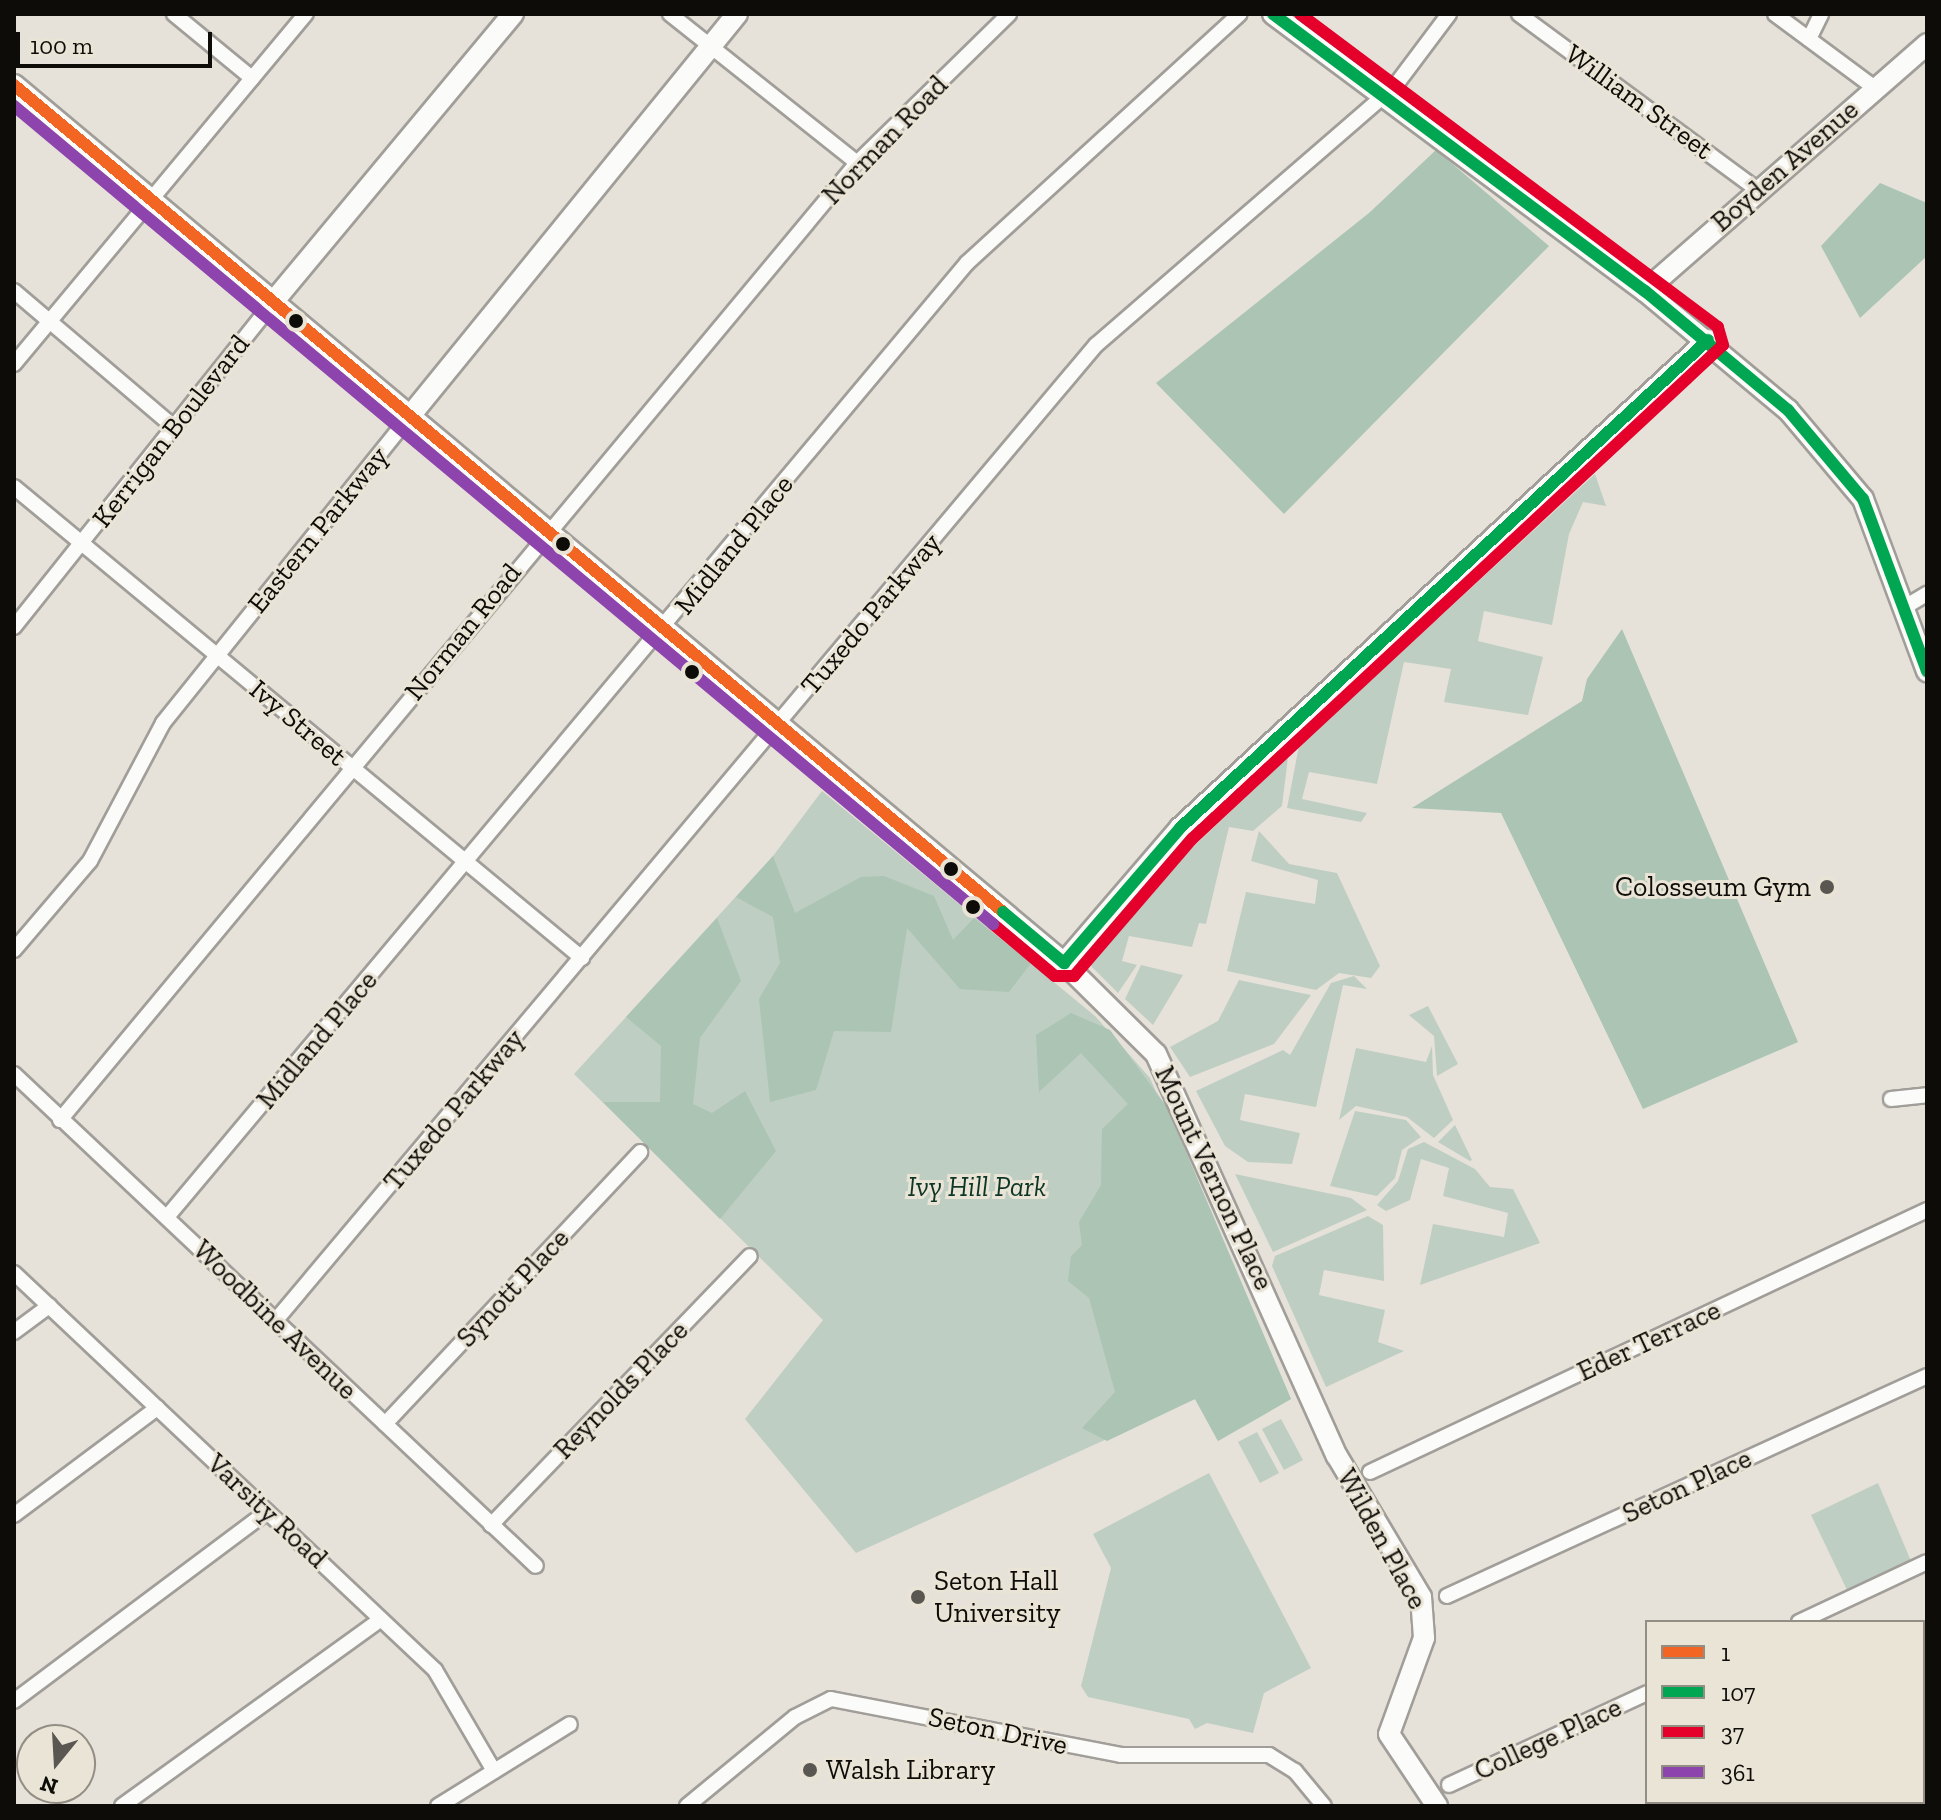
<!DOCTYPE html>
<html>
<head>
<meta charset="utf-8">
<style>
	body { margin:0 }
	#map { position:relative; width:1941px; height:1820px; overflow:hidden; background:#e6e2da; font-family:"Zilla Slab",serif }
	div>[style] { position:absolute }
	.green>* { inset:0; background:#bfcec2 }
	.forest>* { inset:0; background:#abc4b4 }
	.roads { filter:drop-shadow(2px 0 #a19e99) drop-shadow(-2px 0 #a19e99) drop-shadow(0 2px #a19e99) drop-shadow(0 -2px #a19e99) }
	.street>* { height:14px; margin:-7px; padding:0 7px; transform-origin:7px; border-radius:7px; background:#fbfbf9 }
	.secondary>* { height:20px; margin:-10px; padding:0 10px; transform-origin:10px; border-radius:10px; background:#fbfbf9 }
	.bus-1>* { height:12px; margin:-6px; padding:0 6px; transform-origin:6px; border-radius:6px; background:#f26522 }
	.bus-2>* { height:12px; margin:-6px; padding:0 6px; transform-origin:6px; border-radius:6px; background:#00a651 }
	.bus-3>* { height:12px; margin:-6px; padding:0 6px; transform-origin:6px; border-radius:6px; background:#e4002b }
	.bus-4>* { height:12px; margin:-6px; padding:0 6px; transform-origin:6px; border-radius:6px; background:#8e44ad }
	.dots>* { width:22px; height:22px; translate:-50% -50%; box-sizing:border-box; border:4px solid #eae4d6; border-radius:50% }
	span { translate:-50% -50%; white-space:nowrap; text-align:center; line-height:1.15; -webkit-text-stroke:6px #eae4d6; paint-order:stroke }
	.street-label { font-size:28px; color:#0e0c08 }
	.poi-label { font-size:28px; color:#0e0c08 }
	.right { translate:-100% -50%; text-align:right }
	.left { translate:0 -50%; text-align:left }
	.park-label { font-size:28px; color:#0c3626; font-style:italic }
	.frame { position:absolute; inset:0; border:16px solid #0e0c08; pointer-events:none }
	.legend { position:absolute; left:1645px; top:1620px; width:280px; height:184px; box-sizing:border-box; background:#eae4d6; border:2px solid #928e84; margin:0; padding:10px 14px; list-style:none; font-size:24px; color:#0e0c08 }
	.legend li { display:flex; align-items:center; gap:16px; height:40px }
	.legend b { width:40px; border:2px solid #928e84 }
	.north { position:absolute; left:16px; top:1724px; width:80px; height:80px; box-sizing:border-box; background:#eae4d6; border:2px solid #928e84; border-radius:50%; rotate:198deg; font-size:22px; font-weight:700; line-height:32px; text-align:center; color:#0e0c08 }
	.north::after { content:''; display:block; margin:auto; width:28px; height:36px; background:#5a5752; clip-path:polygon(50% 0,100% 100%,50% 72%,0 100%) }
	.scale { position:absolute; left:16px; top:32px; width:196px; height:36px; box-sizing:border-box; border:4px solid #0e0c08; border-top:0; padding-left:10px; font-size:24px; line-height:28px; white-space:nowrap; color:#0e0c08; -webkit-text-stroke:6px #eae4d6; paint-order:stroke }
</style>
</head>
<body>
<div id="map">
	<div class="green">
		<div style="clip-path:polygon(1595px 474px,1606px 506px,1583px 502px,1569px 534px,1552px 625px,1484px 611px,1478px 641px,1543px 657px,1528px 715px,1444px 702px,1451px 669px,1404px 662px,1377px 784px,1309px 772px,1302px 799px,1367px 813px,1361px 822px,1287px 808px,1299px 746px)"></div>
		<div style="clip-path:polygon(1288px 757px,1282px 806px,1253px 831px,1229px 827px,1206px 924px,1199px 923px,1192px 947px,1129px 936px,1122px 961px,1137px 965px,1118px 993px,1089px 964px,1168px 871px)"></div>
		<div style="clip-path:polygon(822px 791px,1095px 1016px,1150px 1078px,1291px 1399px,1218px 1441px,1195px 1399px,856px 1553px,745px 1419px,823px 1320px,574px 1074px,773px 856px)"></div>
		<div style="clip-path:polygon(1259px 831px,1289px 864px,1337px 873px,1380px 966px,1371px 978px,1339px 973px,1316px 990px,1227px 971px,1246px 892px,1315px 904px,1318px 880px,1251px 861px)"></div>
		<div style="clip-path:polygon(1141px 965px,1183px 975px,1153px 1025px,1125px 999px)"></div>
		<div style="clip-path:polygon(1354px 976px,1367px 989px,1343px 985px,1316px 1107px,1245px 1094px,1240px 1120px,1300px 1133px,1292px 1164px,1248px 1162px,1225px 1146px,1196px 1091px,1283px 1050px,1290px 1055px,1331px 983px)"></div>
		<div style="clip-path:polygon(1239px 980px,1311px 995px,1274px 1044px,1190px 1077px,1170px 1047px,1218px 1021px)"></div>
		<div style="clip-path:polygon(1428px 1006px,1458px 1064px,1437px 1076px,1434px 1036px,1409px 1015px)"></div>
		<div style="clip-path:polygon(1432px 1046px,1433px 1075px,1453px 1120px,1434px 1138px,1407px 1117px,1356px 1106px,1339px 1120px,1356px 1048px,1426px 1062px)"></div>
		<div style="clip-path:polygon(1355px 1111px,1406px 1120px,1421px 1137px,1402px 1150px,1395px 1178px,1377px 1196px,1330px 1186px)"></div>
		<div style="clip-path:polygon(1455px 1125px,1472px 1160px,1470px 1161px,1438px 1142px)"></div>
		<div style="clip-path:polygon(1424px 1142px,1475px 1169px,1490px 1187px,1513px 1189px,1540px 1243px,1420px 1285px,1433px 1224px,1504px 1237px,1508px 1213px,1443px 1196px,1449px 1168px,1421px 1159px,1410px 1200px,1386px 1211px,1377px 1205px,1398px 1181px,1408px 1149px)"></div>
		<div style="clip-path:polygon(1235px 1174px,1351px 1198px,1367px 1210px,1273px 1252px)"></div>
		<div style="clip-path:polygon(1368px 1216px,1383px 1225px,1384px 1281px,1324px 1270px,1319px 1295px,1385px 1310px,1378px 1342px,1404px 1351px,1326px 1387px,1272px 1266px,1275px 1256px)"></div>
		<div style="clip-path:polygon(1281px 1419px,1303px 1460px,1284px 1470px,1262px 1429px)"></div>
		<div style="clip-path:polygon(1257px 1432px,1279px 1473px,1260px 1483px,1238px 1442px)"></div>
		<div style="clip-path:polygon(1209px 1473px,1311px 1668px,1264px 1693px,1253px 1733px,1207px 1723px,1195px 1729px,1189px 1719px,1088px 1697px,1081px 1686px,1111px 1568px,1093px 1534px)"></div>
		<div style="clip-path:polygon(1878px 1483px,1911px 1561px,1848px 1592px,1811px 1515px)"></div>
	</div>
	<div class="forest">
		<div style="clip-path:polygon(1436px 150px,1549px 246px,1284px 514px,1156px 383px,1369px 213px)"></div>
		<div style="clip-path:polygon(1880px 183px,1927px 203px,1927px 256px,1860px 318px,1821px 246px)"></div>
		<div style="clip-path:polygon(1622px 629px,1798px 1042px,1643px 1109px,1501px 813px,1412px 808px,1582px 701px,1587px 679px)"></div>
		<div style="clip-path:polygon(773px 856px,795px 913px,861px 877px,884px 876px,934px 896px,953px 940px,974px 918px,1031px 963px,1009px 992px,960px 989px,907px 928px,891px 1032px,834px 1031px,816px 1090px,770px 1102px,759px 999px,780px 963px,773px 917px,736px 897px)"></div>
		<div style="clip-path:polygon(717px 918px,741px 981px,700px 1038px,693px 1104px,712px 1113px,745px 1091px,776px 1151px,720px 1219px,603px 1102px,660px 1102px,661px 1046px,626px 1017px)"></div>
		<div style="clip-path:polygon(1071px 1013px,1110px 1030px,1167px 1107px,1291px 1399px,1218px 1441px,1195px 1399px,1107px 1441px,1082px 1428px,1115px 1392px,1089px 1298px,1068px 1281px,1071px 1256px,1082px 1245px,1079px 1222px,1101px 1185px,1102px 1129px,1128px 1104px,1081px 1053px,1039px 1092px,1036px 1035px)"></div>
	</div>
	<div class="roads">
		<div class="street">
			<div style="left:174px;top:14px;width:101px;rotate:39.4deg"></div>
			<div style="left:670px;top:14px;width:239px;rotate:38.5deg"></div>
			<div style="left:1519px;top:14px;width:297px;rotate:36.4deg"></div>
			<div style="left:1775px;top:14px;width:124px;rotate:36.5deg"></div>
			<div style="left:1809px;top:39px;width:28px;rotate:-64deg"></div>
			<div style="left:14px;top:291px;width:210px;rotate:40.4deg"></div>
			<div style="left:14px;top:364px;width:456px;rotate:-50.2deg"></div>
			<div style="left:14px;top:487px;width:738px;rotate:39.67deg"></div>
			<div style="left:1905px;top:607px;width:26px;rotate:-31deg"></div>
			<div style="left:14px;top:627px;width:416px;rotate:-51.4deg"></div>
			<div style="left:14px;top:950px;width:117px;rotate:-49.5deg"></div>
			<div style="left:90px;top:861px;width:156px;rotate:-62.1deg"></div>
			<div style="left:163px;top:723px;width:394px;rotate:-51.2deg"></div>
			<div style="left:14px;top:1074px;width:717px;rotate:43.31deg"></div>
			<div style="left:1891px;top:1099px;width:36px;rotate:-6deg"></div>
			<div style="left:60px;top:1120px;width:1245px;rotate:-50.21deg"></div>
			<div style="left:857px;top:163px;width:213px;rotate:-44.4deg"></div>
			<div style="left:167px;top:1217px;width:1245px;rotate:-50.02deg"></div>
			<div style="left:967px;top:263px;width:369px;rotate:-42.4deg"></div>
			<div style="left:14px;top:1273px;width:579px;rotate:43.32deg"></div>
			<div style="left:435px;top:1670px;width:117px;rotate:59.7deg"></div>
			<div style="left:276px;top:1320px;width:1274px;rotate:-49.94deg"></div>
			<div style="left:1096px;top:345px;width:396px;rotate:-40.9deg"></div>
			<div style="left:1395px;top:86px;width:90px;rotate:-53.1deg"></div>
			<div style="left:14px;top:1332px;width:44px;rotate:-36.6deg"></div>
			<div style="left:385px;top:1424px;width:373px;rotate:-46.8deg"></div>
			<div style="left:1370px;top:1472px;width:616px;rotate:-25.19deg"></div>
			<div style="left:14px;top:1515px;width:179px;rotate:-36.8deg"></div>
			<div style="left:491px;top:1525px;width:373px;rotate:-46.1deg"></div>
			<div style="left:1447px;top:1596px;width:528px;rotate:-24.62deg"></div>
			<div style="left:1799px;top:1622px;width:141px;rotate:-25.1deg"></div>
			<div style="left:14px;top:1701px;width:316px;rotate:-36.8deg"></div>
			<div style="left:1449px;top:1785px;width:218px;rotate:-24.9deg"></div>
			<div style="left:122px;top:1806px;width:319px;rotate:-35.8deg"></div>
			<div style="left:438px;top:1806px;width:155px;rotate:-31.8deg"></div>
			<div style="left:687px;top:1806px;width:140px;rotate:-39.5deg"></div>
			<div style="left:795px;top:1717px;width:40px;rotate:-26.6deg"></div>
			<div style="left:831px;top:1699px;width:295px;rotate:10.9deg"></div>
			<div style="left:1121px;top:1755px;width:148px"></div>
			<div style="left:1269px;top:1755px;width:31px;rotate:32deg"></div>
			<div style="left:1295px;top:1771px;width:45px;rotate:50.4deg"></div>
		</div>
		<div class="secondary">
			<div style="left:1273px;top:14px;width:464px;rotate:36.7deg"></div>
			<div style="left:1645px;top:291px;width:186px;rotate:39.8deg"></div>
			<div style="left:1788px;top:410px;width:116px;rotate:49.9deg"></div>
			<div style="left:1863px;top:499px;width:184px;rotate:69.6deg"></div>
			<div style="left:14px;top:85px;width:1369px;rotate:39.9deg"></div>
			<div style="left:1064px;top:963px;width:129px;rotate:44.7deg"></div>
			<div style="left:1156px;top:1054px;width:441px;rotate:65.8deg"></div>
			<div style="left:1337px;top:1456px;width:164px;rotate:59.2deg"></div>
			<div style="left:1421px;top:1597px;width:41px;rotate:85.8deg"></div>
			<div style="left:1424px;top:1638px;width:102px;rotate:110deg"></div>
			<div style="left:1389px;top:1734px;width:87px;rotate:56.3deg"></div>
			<div style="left:1645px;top:291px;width:375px;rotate:-41.2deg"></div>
			<div style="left:273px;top:302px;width:375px;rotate:-50.2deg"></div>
			<div style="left:410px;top:416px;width:518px;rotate:-50.87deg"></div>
			<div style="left:1064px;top:963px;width:178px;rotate:-49.3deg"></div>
			<div style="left:1180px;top:828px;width:719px;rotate:-42.75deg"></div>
			<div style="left:1922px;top:1806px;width:6px;rotate:-31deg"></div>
		</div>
	</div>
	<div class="bus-1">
		<div style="left:14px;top:85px;width:1289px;rotate:39.9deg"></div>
	</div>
	<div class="bus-2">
		<div style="left:1273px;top:14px;width:464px;rotate:36.7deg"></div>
		<div style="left:1645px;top:291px;width:186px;rotate:39.8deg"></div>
		<div style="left:1788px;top:410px;width:116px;rotate:49.9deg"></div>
		<div style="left:1863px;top:499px;width:184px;rotate:69.6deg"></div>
		<div style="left:1003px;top:912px;width:80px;rotate:39.9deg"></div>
		<div style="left:1064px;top:963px;width:178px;rotate:-49.3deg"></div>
		<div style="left:1180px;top:828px;width:719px;rotate:-42.75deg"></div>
	</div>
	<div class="bus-3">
		<div style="left:993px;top:924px;width:81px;rotate:40deg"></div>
		<div style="left:1055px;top:976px;width:19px"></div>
		<div style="left:1074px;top:976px;width:181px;rotate:-49.3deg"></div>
		<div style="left:1192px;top:839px;width:725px;rotate:-42.93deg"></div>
		<div style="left:1723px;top:345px;width:19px;rotate:-106deg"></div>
		<div style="left:1718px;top:327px;width:522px;rotate:-143.17deg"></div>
	</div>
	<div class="bus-4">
		<div style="left:14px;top:106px;width:1276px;rotate:39.88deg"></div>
	</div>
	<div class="dots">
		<div style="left:296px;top:321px;background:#0e0c08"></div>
		<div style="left:563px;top:544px;background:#0e0c08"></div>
		<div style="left:692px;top:672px;background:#0e0c08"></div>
		<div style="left:951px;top:869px;background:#0e0c08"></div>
		<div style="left:1827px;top:887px;background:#5a5752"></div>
		<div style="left:973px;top:907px;background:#0e0c08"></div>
		<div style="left:918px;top:1597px;background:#5a5752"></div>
		<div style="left:810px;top:1770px;background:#5a5752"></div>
	</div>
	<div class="street-label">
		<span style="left:1639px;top:102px;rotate:36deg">William Street</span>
		<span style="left:885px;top:140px;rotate:-46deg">Norman Road</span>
		<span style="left:1785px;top:166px;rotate:-41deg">Boyden Avenue</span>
		<span style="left:171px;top:431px;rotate:-52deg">Kerrigan Boulevard</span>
		<span style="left:318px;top:530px;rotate:-51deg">Eastern Parkway</span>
		<span style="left:734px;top:545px;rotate:-51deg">Midland Place</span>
		<span style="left:871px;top:614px;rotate:-50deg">Tuxedo Parkway</span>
		<span style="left:463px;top:632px;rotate:-51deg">Norman Road</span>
		<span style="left:298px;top:723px;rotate:40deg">Ivy Street</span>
		<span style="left:317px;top:1040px;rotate:-50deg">Midland Place</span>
		<span style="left:454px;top:1110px;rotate:-50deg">Tuxedo Parkway</span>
		<span style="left:1214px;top:1178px;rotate:65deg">Mount Vernon Place</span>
		<span style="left:513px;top:1288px;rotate:-47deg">Synott Place</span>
		<span style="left:275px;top:1320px;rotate:44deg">Woodbine Avenue</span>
		<span style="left:1649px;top:1341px;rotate:-25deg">Eder Terrace</span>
		<span style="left:621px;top:1390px;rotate:-46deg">Reynolds Place</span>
		<span style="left:1687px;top:1486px;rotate:-25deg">Seton Place</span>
		<span style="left:267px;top:1511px;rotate:43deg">Varsity Road</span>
		<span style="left:1382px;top:1539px;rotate:61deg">Wilden Place</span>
		<span style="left:998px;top:1731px;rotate:12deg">Seton Drive</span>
		<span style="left:1548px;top:1739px;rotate:-25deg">College Place</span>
	</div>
	<div class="poi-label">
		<span class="right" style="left:1811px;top:887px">Colosseum Gym</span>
		<span class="left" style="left:934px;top:1597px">Seton Hall<br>University</span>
		<span class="left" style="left:826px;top:1770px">Walsh Library</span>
	</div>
	<div class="park-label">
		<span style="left:977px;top:1187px">Ivy Hill Park</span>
	</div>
	<div class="frame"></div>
	<ul class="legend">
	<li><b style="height:10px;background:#f26522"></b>1</li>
	<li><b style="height:10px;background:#00a651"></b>107</li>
	<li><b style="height:10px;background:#e4002b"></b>37</li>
	<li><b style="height:10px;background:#8e44ad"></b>361</li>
	</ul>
	<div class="north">N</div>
	<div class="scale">100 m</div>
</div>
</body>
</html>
